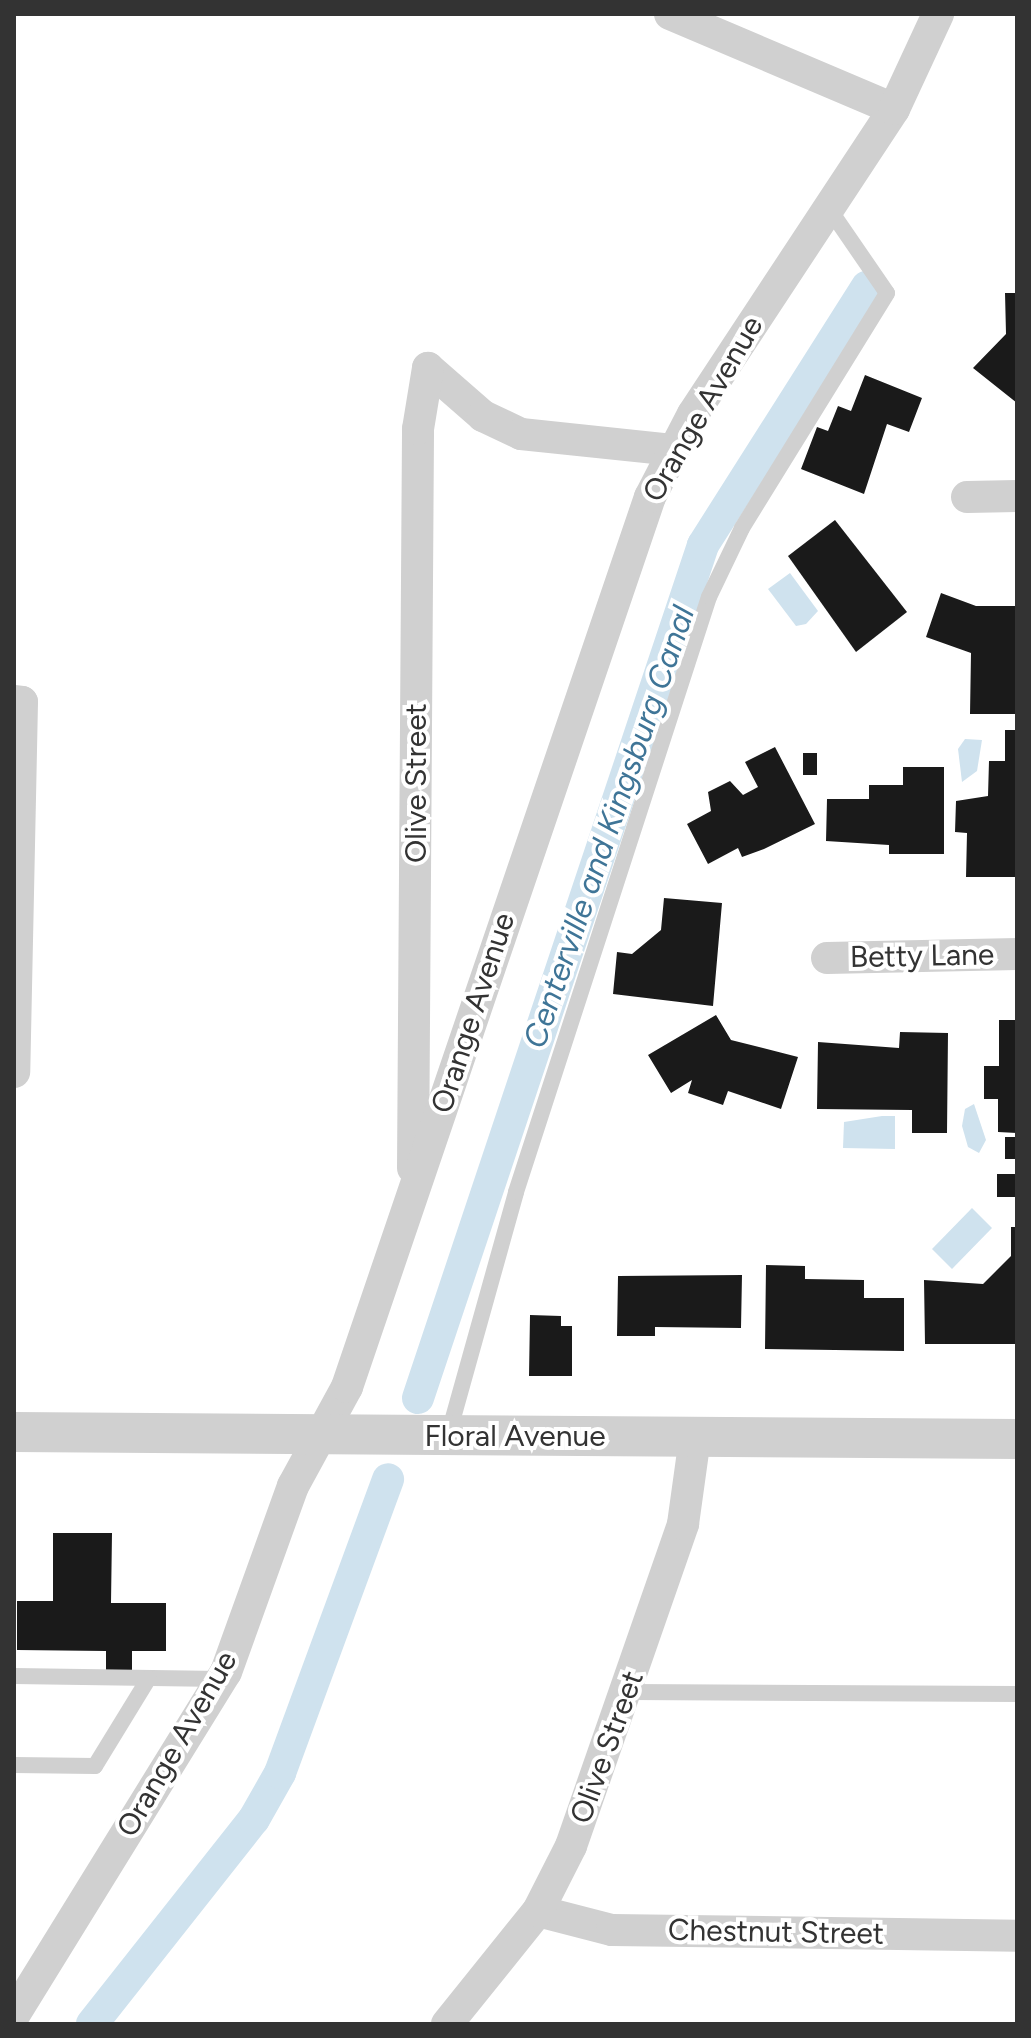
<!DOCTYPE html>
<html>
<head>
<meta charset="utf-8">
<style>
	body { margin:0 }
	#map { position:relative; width:1031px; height:2038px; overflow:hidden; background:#fff; font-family:Figtree,sans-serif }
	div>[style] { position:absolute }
	.water>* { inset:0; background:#cfe2ee }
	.canal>* { height:32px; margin:-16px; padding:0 16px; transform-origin:16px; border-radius:16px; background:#cfe2ee }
	.building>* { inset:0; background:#1a1a1a }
	.service>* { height:16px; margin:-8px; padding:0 8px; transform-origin:8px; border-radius:8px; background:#d0d0d0 }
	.minor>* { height:32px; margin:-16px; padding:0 16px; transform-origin:16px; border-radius:16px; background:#d0d0d0 }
	.tertiary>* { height:40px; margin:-20px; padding:0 20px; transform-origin:20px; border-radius:20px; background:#d0d0d0 }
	span { translate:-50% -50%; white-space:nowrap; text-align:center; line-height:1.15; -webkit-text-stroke:8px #fff; paint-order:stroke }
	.street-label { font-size:30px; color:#333 }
	.water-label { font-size:32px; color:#3f7597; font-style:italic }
	.frame { position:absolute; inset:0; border:16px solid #333; pointer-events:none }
</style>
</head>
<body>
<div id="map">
	<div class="water">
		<div style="clip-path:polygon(790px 573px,818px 611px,806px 624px,796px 626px,768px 589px)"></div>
		<div style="clip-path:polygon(965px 739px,982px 740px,977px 771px,962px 782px,958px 749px)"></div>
		<div style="clip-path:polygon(974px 1104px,986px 1140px,979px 1153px,968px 1147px,962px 1126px,965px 1109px)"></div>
		<div style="clip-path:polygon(882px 1116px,895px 1116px,895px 1149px,843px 1148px,844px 1122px)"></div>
		<div style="clip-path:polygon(972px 1208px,992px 1228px,952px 1269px,932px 1249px)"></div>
	</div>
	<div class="canal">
		<div style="left:418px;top:1398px;width:899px;rotate:-71.52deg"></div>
		<div style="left:703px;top:545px;width:306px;rotate:-57.6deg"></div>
		<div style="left:92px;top:2024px;width:261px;rotate:-51.7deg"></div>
		<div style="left:254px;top:1819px;width:53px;rotate:-60.5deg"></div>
		<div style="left:280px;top:1773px;width:313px;rotate:-69.8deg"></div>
	</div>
	<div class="building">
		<div style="clip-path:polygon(1005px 293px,1017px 293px,1017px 403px,973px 368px,1006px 334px)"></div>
		<div style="clip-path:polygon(865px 375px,922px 398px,909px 432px,887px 424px,864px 494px,801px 469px,817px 427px,828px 431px,838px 406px,851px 411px)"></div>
		<div style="clip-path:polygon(835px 520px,907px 612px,856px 652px,788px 556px)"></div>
		<div style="clip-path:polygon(941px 593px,976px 606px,1017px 606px,1017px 714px,970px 714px,971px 653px,926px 637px)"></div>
		<div style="clip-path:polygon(1005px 730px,1017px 730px,1017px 877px,966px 877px,967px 833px,955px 832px,956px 801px,988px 796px,989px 761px,1005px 761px)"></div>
		<div style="clip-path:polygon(775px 747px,815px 824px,764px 849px,742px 857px,738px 848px,708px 864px,687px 824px,711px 811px,708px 792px,730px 781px,743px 795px,758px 787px,745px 762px)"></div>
		<div style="clip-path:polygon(803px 753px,817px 753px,817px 775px,803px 775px)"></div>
		<div style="clip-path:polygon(903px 767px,944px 767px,944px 854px,889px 854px,889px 845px,826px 841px,827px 799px,869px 799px,869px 785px,903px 785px)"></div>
		<div style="clip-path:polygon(664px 898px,722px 903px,713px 1006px,613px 994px,617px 952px,632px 954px,661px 930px)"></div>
		<div style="clip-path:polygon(716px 1015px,731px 1040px,798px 1057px,781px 1109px,728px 1091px,723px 1105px,688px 1093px,692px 1080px,671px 1093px,648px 1055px)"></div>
		<div style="clip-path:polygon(999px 1020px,1017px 1020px,1017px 1133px,998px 1132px,998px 1099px,984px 1099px,984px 1066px,999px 1066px)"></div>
		<div style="clip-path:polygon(900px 1032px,948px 1033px,947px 1133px,912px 1133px,912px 1110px,817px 1109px,818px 1042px,899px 1048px)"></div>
		<div style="clip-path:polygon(1005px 1137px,1017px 1137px,1017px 1159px,1005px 1159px)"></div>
		<div style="clip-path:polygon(997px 1174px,1017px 1174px,1017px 1197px,997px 1197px)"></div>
		<div style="clip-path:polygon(1011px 1227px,1017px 1227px,1017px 1344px,925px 1344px,924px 1280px,983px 1284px,1011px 1256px)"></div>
		<div style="clip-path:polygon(766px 1265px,805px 1266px,805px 1279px,864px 1280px,864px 1298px,904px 1298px,904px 1351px,765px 1349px)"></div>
		<div style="clip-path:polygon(742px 1275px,741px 1328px,655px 1327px,655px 1336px,617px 1336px,618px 1276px)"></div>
		<div style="clip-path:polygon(530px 1315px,561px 1316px,561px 1326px,572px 1326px,572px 1376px,529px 1376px)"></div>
		<div style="clip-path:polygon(53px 1533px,112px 1533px,111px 1603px,166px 1603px,166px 1651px,132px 1651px,132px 1671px,106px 1671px,106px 1651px,17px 1650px,17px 1601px,53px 1601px)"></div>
	</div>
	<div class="service">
		<div style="left:448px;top:1436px;width:253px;rotate:-74.4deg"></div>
		<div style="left:516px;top:1192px;width:626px;rotate:-72.03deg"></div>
		<div style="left:709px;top:597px;width:76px;rotate:-64.4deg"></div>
		<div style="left:742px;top:528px;width:276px;rotate:-58.3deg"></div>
		<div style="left:887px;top:293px;width:104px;rotate:-124.5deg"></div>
		<div style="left:14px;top:1676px;width:207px;rotate:0.8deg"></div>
		<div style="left:630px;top:1692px;width:387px;rotate:0.3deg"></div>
		<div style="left:14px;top:1765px;width:81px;rotate:0.7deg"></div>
		<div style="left:95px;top:1766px;width:103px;rotate:-58.5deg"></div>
	</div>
	<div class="minor">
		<div style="left:670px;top:14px;width:243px;rotate:23deg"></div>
		<div style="left:428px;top:368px;width:73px;rotate:41.1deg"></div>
		<div style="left:483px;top:416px;width:42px;rotate:25.3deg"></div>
		<div style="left:521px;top:434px;width:152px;rotate:6deg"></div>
		<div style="left:967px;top:497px;width:50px;rotate:-1.1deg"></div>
		<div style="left:14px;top:701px;width:8px;rotate:7deg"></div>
		<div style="left:22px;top:702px;width:370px;rotate:91.2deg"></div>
		<div style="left:827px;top:958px;width:190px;rotate:-1.2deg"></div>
		<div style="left:413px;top:1168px;width:739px;rotate:-89.61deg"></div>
		<div style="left:418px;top:429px;width:62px;rotate:-80.7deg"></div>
		<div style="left:538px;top:1911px;width:76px;rotate:14.4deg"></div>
		<div style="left:612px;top:1930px;width:405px;rotate:0.8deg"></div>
		<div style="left:14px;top:2015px;width:403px;rotate:-58.3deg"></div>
		<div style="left:226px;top:1672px;width:198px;rotate:-70.2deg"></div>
		<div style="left:293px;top:1486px;width:113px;rotate:-61.4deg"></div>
		<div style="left:347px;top:1387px;width:940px;rotate:-71.2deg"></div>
		<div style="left:650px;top:497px;width:93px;rotate:-62.6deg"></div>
		<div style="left:693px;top:414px;width:365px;rotate:-56.6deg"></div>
		<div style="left:894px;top:109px;width:105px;rotate:-65.1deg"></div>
		<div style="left:447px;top:2024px;width:145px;rotate:-51.2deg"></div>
		<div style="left:538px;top:1911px;width:73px;rotate:-63.1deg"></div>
		<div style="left:571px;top:1846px;width:341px;rotate:-70.8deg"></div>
		<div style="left:683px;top:1524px;width:87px;rotate:-82.1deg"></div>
	</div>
	<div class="tertiary">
		<div style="left:14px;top:1432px;width:1003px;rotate:0.4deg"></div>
	</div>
	<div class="street-label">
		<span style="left:703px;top:409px;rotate:-60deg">Orange Avenue</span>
		<span style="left:416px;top:783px;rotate:-90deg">Olive Street</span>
		<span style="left:922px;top:956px;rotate:-1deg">Betty Lane</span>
		<span style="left:473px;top:1013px;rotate:-72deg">Orange Avenue</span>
		<span style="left:515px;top:1436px">Floral Avenue</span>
		<span style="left:177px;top:1744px;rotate:-60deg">Orange Avenue</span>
		<span style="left:607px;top:1747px;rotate:-70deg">Olive Street</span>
		<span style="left:776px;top:1932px;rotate:1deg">Chestnut Street</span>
	</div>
	<div class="water-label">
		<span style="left:609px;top:827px;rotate:-71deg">Centerville and Kingsburg Canal</span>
	</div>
	<div class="frame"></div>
</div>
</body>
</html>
